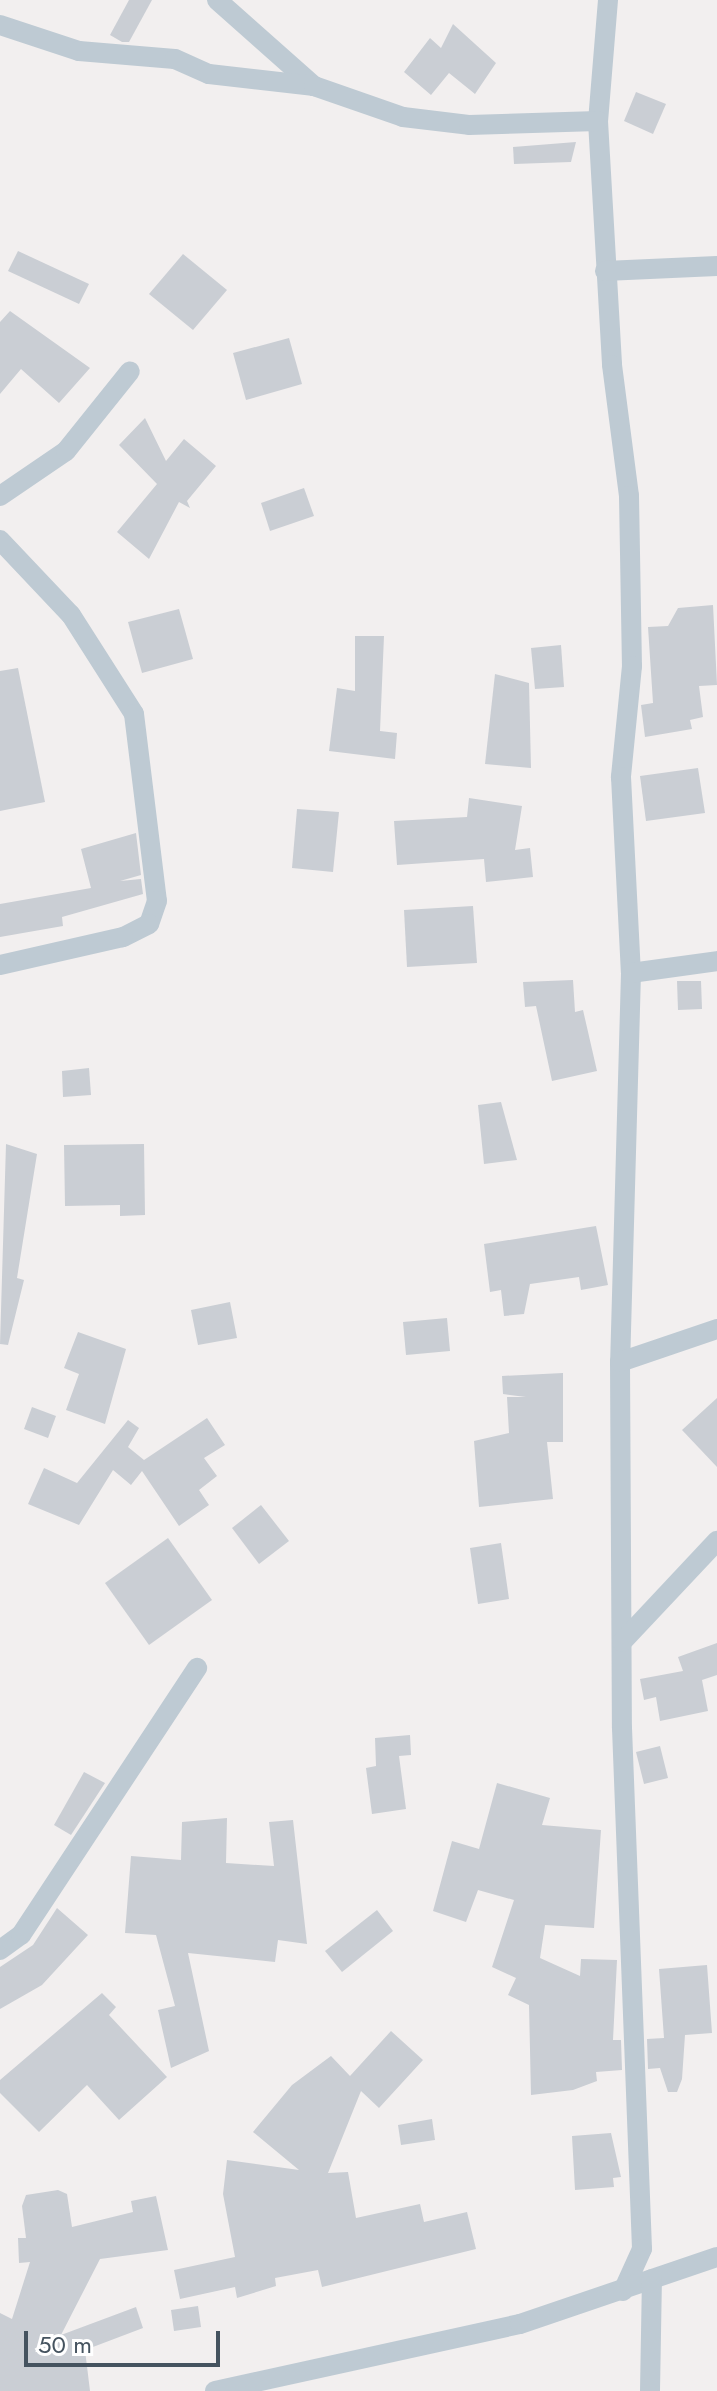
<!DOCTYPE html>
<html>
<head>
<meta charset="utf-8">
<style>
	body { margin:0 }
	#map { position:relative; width:717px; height:2391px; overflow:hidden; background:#f2efef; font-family:Jost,sans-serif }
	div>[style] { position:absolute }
	.building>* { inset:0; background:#caced4 }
	.street>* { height:20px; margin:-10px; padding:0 10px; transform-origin:10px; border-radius:10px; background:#becad3 }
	span { translate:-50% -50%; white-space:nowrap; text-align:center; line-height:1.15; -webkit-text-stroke:8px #fff; paint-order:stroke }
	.scale { position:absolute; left:24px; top:2331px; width:196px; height:36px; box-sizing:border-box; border:4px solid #45535f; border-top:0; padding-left:10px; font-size:24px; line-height:28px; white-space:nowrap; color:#45535f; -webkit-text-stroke:6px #fff; paint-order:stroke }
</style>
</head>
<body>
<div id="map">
	<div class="building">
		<div style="clip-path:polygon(129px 0,152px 0,129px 42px,122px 42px,110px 35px)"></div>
		<div style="clip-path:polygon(453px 24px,496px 63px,475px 94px,449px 73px,431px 95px,404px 72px,430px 38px,441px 48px)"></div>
		<div style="clip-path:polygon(636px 92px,666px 104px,653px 134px,624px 121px)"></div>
		<div style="clip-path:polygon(576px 142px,571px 162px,514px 164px,513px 147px)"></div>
		<div style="clip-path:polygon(18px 251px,89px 284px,79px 304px,8px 271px)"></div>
		<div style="clip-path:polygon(183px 254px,227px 290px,193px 330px,149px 294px)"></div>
		<div style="clip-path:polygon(10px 311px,90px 368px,59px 403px,21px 369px,0 394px,0 322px)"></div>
		<div style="clip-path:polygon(289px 338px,302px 384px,246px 400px,233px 353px)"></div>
		<div style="clip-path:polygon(145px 418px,166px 461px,184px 439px,216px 466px,187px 501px,190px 508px,179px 502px,149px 559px,117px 532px,157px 484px,119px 445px)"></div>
		<div style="clip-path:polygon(304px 488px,314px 516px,270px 531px,261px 503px)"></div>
		<div style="clip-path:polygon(713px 605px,717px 685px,699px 686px,703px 717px,690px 720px,692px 729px,645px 737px,641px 705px,653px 703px,648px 627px,668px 626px,678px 608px)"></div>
		<div style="clip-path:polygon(179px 609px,193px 659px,142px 673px,128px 622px)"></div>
		<div style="clip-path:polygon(355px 636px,384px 636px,380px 731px,397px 733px,395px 759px,329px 751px,337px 688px,355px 691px)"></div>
		<div style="clip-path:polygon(561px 645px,564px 687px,535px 689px,531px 648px)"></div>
		<div style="clip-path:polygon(18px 668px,45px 802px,0 811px,0 671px)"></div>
		<div style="clip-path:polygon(495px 674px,529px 683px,531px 768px,485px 764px)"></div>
		<div style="clip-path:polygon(698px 768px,705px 813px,646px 821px,640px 776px)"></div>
		<div style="clip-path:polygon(469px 798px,522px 806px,515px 850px,530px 848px,533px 877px,486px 882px,484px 859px,397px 865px,394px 821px,467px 817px)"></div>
		<div style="clip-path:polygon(297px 809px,339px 812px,333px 872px,292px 868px)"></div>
		<div style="clip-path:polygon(136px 833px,141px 875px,120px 881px,141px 879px,143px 894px,62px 917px,63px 926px,0 937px,0 904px,91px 888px,81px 849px)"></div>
		<div style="clip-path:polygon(473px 906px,477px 963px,407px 967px,404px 910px)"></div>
		<div style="clip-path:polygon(573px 980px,575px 1012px,583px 1010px,597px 1071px,552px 1081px,536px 1006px,525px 1007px,523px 982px)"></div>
		<div style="clip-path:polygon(677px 981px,701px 981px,702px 1009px,678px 1010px)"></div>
		<div style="clip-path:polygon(89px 1068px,91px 1095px,63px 1097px,62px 1071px)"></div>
		<div style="clip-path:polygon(501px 1102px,517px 1160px,484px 1164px,478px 1105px)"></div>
		<div style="clip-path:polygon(6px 1144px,37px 1154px,17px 1278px,24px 1280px,8px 1345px,0 1344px)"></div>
		<div style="clip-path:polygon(144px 1144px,145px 1215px,120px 1216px,120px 1205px,65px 1206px,64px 1145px)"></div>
		<div style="clip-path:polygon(596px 1226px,608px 1285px,581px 1290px,579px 1277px,530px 1284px,524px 1314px,504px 1316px,501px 1290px,490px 1292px,484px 1244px)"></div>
		<div style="clip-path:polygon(230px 1302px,237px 1338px,198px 1345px,191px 1310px)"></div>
		<div style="clip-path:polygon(447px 1318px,450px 1351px,406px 1355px,403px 1322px)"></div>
		<div style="clip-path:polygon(78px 1332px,126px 1349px,105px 1424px,66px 1410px,79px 1374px,64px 1368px)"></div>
		<div style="clip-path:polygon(563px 1373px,563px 1442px,547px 1442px,553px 1499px,479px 1507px,474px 1441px,509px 1433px,507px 1397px,526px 1397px,503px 1394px,502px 1376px)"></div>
		<div style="clip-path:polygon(717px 1398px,717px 1467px,682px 1430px)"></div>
		<div style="clip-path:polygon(32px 1407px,56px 1416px,48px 1438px,24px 1429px)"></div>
		<div style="clip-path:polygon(207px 1418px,225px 1445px,204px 1458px,217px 1476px,199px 1490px,209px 1505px,179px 1526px,142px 1471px,131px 1485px,113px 1470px,79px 1525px,28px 1504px,44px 1468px,77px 1483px,128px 1420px,139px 1428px,128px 1447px,144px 1460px)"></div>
		<div style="clip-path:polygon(261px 1505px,289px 1541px,259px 1564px,232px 1528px)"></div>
		<div style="clip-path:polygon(168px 1538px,212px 1600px,149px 1645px,105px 1583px)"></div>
		<div style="clip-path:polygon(501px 1543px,509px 1599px,478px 1604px,470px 1548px)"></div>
		<div style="clip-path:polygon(717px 1643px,717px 1675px,702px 1680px,708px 1711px,660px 1721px,656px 1697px,644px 1700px,640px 1679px,683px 1671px,678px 1657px)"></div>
		<div style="clip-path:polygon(410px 1735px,411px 1755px,399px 1756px,406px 1809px,372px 1814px,366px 1768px,376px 1766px,375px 1738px)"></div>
		<div style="clip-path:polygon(660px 1746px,668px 1778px,644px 1784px,636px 1752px)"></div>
		<div style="clip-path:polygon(84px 1772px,105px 1783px,71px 1835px,54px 1825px)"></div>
		<div style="clip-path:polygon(497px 1783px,550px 1798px,542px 1825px,601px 1830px,594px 1928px,545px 1925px,540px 1958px,580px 1976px,581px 1959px,617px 1960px,613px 2040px,621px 2040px,622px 2070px,596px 2072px,597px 2081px,573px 2090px,531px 2095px,529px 2005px,508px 1995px,516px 1978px,492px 1967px,514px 1900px,478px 1890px,466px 1922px,433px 1911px,452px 1841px,479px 1849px)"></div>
		<div style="clip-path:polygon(227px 1818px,226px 1863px,274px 1866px,269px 1822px,293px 1820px,307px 1944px,278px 1940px,275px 1962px,188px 1953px,209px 2051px,171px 2068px,158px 2010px,175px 2006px,156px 1935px,125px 1933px,131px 1856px,181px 1860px,182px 1822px)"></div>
		<div style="clip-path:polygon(57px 1908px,88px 1935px,42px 1985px,0 2009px,0 1967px,33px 1945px)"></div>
		<div style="clip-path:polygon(377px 1910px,393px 1931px,342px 1972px,325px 1951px)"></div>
		<div style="clip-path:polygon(707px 1965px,712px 2033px,685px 2035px,682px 2079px,677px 2092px,668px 2092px,660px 2068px,648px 2069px,647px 2039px,664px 2038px,659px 1969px)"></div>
		<div style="clip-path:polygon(102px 1993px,116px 2007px,109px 2015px,167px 2077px,119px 2120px,87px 2085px,39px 2132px,0 2093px,0 2080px)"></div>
		<div style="clip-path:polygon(391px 2031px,423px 2060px,379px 2108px,361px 2091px,328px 2173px,348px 2172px,356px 2218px,420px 2204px,424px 2222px,467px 2212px,476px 2249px,322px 2287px,318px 2270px,275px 2278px,276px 2286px,237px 2298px,235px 2287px,180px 2299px,174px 2270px,235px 2257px,223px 2194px,227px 2160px,299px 2170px,253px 2132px,292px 2085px,331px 2056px,350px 2076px)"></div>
		<div style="clip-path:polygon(432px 2119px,435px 2140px,401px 2145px,398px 2125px)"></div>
		<div style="clip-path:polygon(611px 2133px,621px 2177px,613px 2178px,614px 2187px,575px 2190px,572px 2136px)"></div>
		<div style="clip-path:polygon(58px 2190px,67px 2194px,72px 2227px,133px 2212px,131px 2201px,156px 2196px,168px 2250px,100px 2259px,61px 2335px,136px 2307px,143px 2328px,85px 2350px,90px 2391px,0 2391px,0 2313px,12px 2319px,30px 2262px,19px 2263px,18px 2238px,26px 2238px,22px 2206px,26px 2195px)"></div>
		<div style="clip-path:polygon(198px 2306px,201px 2327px,174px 2331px,171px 2310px)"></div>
	</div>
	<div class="street">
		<div style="left:217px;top:0;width:130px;rotate:41.6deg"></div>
		<div style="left:608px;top:0;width:121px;rotate:94.7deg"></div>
		<div style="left:598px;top:121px;width:244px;rotate:86.7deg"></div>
		<div style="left:612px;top:365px;width:132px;rotate:82.6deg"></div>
		<div style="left:629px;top:496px;width:170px;rotate:89deg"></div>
		<div style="left:632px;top:666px;width:112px;rotate:95.7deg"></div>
		<div style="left:621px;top:777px;width:196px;rotate:87.1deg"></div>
		<div style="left:631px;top:973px;width:389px;rotate:91.6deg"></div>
		<div style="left:620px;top:1362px;width:366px;rotate:89.7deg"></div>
		<div style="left:622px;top:1728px;width:521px;rotate:87.8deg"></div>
		<div style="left:642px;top:2249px;width:46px;rotate:114.3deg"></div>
		<div style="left:0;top:25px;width:83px;rotate:18.2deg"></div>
		<div style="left:79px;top:51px;width:96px;rotate:4.8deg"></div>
		<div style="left:175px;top:59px;width:37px;rotate:24deg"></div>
		<div style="left:209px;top:74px;width:106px;rotate:6.5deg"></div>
		<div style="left:314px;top:86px;width:94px;rotate:19.2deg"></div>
		<div style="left:403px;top:117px;width:66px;rotate:6.9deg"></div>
		<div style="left:469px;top:125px;width:129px;rotate:-1.8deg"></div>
		<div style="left:605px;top:271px;width:112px;rotate:-2.6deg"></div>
		<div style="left:0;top:496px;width:80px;rotate:-34.3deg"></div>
		<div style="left:66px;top:451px;width:102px;rotate:-51.3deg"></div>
		<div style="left:0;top:540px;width:103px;rotate:46.6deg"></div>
		<div style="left:71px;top:615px;width:117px;rotate:57.5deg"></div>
		<div style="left:134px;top:714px;width:188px;rotate:83deg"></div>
		<div style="left:157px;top:901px;width:24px;rotate:109deg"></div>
		<div style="left:149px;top:924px;width:29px;rotate:153deg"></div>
		<div style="left:123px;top:937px;width:126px;rotate:167.2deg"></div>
		<div style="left:631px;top:973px;width:87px;rotate:-7.9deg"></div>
		<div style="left:620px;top:1362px;width:102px;rotate:-18.8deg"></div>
		<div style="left:622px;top:1642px;width:139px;rotate:-46.8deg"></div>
		<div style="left:0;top:1950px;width:26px;rotate:-36deg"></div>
		<div style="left:21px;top:1935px;width:320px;rotate:-56.6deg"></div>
		<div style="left:215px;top:2391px;width:312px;rotate:-12.4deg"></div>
		<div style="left:520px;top:2324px;width:208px;rotate:-18.8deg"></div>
		<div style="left:650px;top:2391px;width:112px;rotate:-89deg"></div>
	</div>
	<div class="scale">50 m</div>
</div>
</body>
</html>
